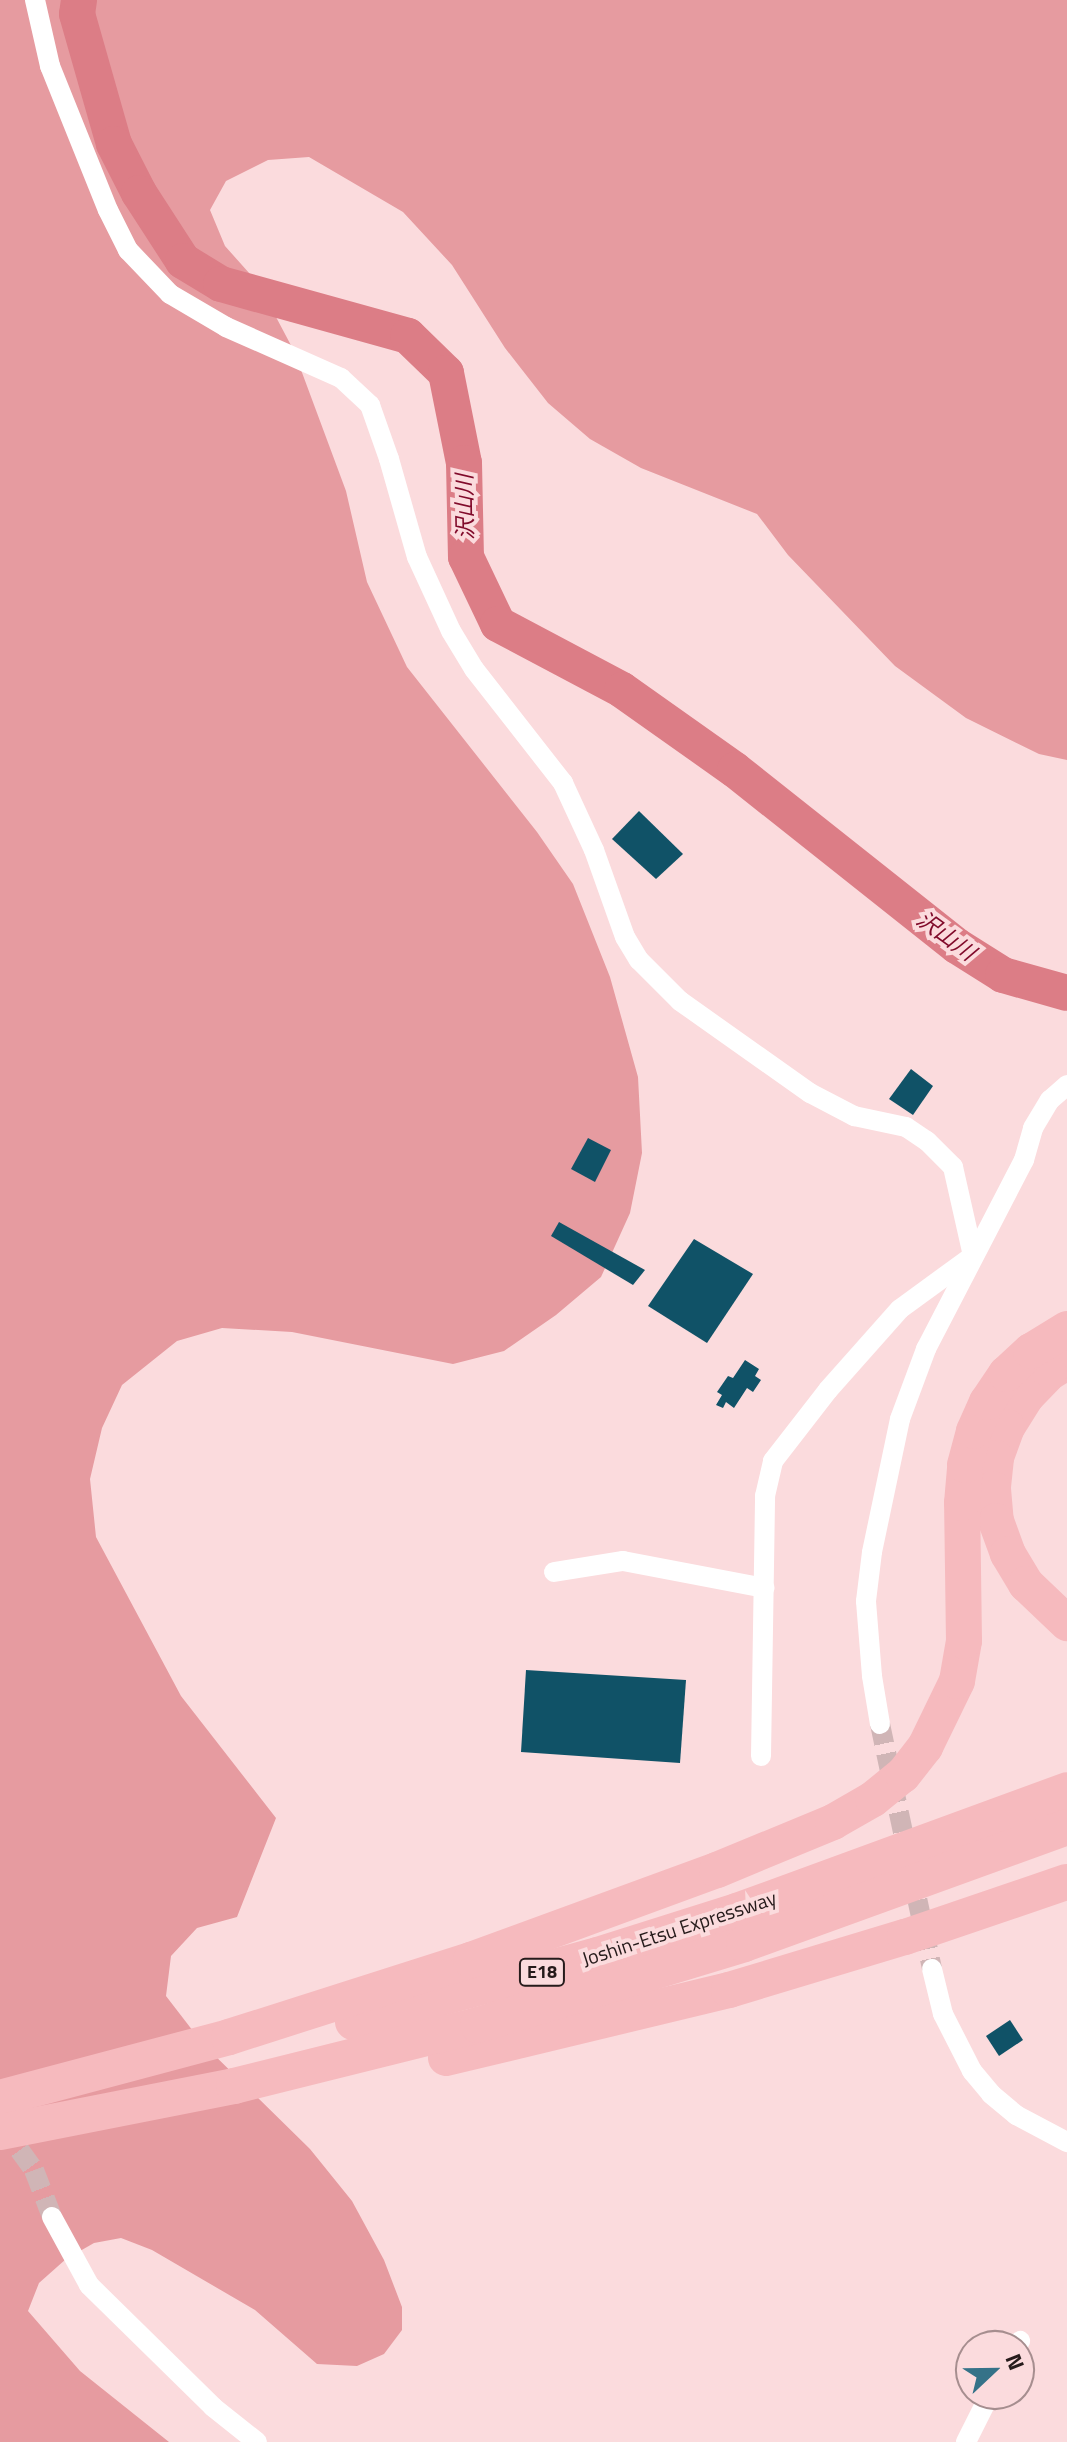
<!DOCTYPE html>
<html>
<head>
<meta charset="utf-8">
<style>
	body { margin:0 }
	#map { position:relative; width:1067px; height:2442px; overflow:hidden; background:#fbdbdd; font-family:"Titillium Web","Noto Sans JP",sans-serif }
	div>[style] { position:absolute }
	.green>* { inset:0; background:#e69ba0 }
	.river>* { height:36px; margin:-18px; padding:0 18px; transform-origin:18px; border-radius:18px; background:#dc7d86 }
	.building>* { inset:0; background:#105267 }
	.street-tunnel>* { height:20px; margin-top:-10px; transform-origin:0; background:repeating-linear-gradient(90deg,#d0b5b6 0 20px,transparent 0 30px) }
	.street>* { height:20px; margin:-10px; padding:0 10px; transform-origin:10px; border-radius:10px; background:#fff }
	.highway>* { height:36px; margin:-18px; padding:0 18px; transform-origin:18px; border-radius:18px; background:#f6babe }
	span { translate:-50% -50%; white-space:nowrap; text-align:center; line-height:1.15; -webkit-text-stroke:8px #fbdbdd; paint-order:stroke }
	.shield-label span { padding:2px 6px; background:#fbdbdd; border:2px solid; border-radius:6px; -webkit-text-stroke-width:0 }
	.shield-label { font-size:18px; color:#261b1b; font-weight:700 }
	.street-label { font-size:20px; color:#261b1b }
	.water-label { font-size:22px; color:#810b2b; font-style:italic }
	.north { position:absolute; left:955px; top:2330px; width:80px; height:80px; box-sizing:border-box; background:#fbdbdd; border:2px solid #a68e8f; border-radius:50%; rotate:68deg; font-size:22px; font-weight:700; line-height:32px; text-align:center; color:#261b1b }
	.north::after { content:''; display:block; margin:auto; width:28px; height:36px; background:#357288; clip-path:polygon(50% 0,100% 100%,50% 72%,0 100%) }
</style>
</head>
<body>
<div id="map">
	<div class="green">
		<div style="clip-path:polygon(0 0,1067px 0,1067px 760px,1039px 754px,966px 718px,895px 666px,788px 555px,757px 514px,641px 468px,590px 439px,548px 403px,505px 348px,452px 265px,403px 212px,309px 157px,268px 160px,226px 181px,210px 210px,225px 246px,258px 283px,294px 351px,346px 491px,367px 582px,407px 667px,537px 832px,573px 884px,610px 977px,638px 1077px,642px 1153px,630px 1213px,601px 1277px,556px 1315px,504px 1351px,453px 1364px,292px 1332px,222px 1328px,177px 1341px,122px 1385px,102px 1428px,90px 1479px,96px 1537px,181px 1696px,276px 1818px,237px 1917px,197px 1928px,171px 1956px,166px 1996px,203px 2044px,310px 2149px,352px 2201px,384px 2260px,402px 2307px,402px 2330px,384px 2354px,357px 2366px,317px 2364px,255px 2310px,152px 2250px,121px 2238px,94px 2243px,66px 2259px,39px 2283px,28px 2311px,80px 2371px,169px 2442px,0 2442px)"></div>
	</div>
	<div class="river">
		<div style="left:79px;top:0;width:14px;rotate:98deg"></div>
		<div style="left:77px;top:14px;width:135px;rotate:74.1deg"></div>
		<div style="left:114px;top:144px;width:55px;rotate:63deg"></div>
		<div style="left:139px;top:193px;width:81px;rotate:57.1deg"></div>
		<div style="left:183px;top:261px;width:44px;rotate:31.2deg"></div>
		<div style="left:221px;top:284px;width:194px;rotate:15.5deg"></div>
		<div style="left:408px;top:336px;width:53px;rotate:44.2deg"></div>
		<div style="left:446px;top:373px;width:92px;rotate:78.7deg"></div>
		<div style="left:464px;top:463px;width:94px;rotate:88.8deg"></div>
		<div style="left:466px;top:557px;width:74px;rotate:64.5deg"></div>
		<div style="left:498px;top:624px;width:140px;rotate:28deg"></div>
		<div style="left:622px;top:690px;width:138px;rotate:35.3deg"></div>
		<div style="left:735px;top:770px;width:283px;rotate:38.4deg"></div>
		<div style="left:957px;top:946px;width:54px;rotate:32.2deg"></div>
		<div style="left:1003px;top:975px;width:66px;rotate:15.7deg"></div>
	</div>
	<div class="building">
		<div style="clip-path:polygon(639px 811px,683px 854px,656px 879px,612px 839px)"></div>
		<div style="clip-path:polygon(911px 1069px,933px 1086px,913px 1115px,889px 1099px)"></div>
		<div style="clip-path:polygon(588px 1138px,611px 1150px,595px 1182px,571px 1169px)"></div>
		<div style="clip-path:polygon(559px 1222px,645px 1270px,633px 1285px,551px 1236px)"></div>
		<div style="clip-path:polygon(694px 1239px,753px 1274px,707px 1343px,648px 1306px)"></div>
		<div style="clip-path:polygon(745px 1360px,759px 1369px,755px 1376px,761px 1380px,753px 1392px,747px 1388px,734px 1408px,726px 1402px,723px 1408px,716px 1405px,722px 1395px,717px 1392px,728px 1376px,733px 1378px)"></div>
		<div style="clip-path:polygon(526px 1670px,686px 1680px,680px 1763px,521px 1752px)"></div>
		<div style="clip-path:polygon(1010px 2020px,1023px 2040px,999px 2056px,986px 2036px)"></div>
	</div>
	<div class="street-tunnel">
		<div style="left:880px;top:1724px;width:250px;rotate:78deg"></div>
		<div style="left:2px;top:2126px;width:54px;rotate:54deg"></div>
		<div style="left:34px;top:2170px;width:50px;rotate:69deg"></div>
	</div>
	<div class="street">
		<div style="left:35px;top:0;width:68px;rotate:77.2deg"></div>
		<div style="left:50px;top:66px;width:155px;rotate:68.1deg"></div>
		<div style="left:108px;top:210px;width:45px;rotate:63.4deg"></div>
		<div style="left:128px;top:250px;width:61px;rotate:46.3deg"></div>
		<div style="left:170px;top:294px;width:65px;rotate:30.5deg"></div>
		<div style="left:226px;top:327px;width:126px;rotate:23.9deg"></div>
		<div style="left:341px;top:378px;width:40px;rotate:43deg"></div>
		<div style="left:370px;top:405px;width:57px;rotate:70.6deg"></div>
		<div style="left:389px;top:459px;width:102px;rotate:74.1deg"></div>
		<div style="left:417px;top:557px;width:81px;rotate:65.3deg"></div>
		<div style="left:451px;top:631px;width:44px;rotate:58.8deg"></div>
		<div style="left:474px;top:669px;width:145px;rotate:52deg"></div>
		<div style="left:563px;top:783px;width:74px;rotate:65.2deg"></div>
		<div style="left:594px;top:850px;width:92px;rotate:70.4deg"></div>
		<div style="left:625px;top:937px;width:27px;rotate:59deg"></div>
		<div style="left:639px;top:960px;width:58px;rotate:45deg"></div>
		<div style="left:680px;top:1001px;width:159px;rotate:35.3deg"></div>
		<div style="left:810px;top:1093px;width:50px;rotate:27.6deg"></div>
		<div style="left:854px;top:1116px;width:53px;rotate:11.9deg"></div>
		<div style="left:906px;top:1127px;width:25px;rotate:34deg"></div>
		<div style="left:927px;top:1141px;width:37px;rotate:45deg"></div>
		<div style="left:953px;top:1167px;width:91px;rotate:77.3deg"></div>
		<div style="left:554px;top:1572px;width:70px;rotate:-9.1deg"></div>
		<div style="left:623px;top:1561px;width:144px;rotate:10.8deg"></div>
		<div style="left:880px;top:1724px;width:49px;rotate:-99.5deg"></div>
		<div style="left:872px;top:1676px;width:75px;rotate:-94.6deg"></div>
		<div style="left:866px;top:1601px;width:49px;rotate:-83deg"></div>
		<div style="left:872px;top:1552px;width:136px;rotate:-78.1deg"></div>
		<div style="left:900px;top:1419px;width:75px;rotate:-69.6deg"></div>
		<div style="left:926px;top:1349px;width:213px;rotate:-62.6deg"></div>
		<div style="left:1024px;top:1160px;width:33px;rotate:-74deg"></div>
		<div style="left:1033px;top:1128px;width:33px;rotate:-59deg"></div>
		<div style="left:1050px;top:1100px;width:23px;rotate:-41deg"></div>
		<div style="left:761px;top:1756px;width:260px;rotate:-89.1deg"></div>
		<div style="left:765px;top:1496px;width:36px;rotate:-77deg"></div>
		<div style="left:773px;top:1461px;width:90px;rotate:-52.2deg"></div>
		<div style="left:828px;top:1390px;width:108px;rotate:-48.4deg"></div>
		<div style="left:900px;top:1309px;width:87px;rotate:-36.1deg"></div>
		<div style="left:932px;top:1969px;width:46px;rotate:76.3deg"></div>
		<div style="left:943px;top:2014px;width:64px;rotate:63deg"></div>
		<div style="left:972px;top:2071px;width:30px;rotate:50deg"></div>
		<div style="left:991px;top:2094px;width:33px;rotate:40deg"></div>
		<div style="left:1016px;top:2115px;width:58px;rotate:27.9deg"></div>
		<div style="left:52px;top:2217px;width:77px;rotate:61.4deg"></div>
		<div style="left:89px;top:2285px;width:174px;rotate:44.5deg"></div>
		<div style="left:213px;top:2407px;width:56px;rotate:38.5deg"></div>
		<div style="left:1017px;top:2346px;width:6px;rotate:-59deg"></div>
		<div style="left:966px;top:2442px;width:54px;rotate:-63.4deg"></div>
	</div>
	<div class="highway">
		<div style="left:1067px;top:1362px;width:21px;rotate:149deg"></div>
		<div style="left:1049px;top:1373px;width:33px;rotate:134deg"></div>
		<div style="left:1026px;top:1397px;width:36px;rotate:122deg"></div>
		<div style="left:1007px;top:1427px;width:33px;rotate:110deg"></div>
		<div style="left:996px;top:1458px;width:31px;rotate:96deg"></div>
		<div style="left:993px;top:1489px;width:32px;rotate:85deg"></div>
		<div style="left:996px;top:1521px;width:35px;rotate:70deg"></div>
		<div style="left:1008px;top:1554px;width:35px;rotate:59deg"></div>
		<div style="left:1026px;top:1584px;width:57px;rotate:43.6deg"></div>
		<div style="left:353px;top:2022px;width:254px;rotate:-15.3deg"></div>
		<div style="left:598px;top:1955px;width:146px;rotate:-17.6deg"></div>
		<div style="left:737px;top:1911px;width:351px;rotate:-20.1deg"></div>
		<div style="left:446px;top:2058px;width:291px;rotate:-13.5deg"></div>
		<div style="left:729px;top:1990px;width:184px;rotate:-16.8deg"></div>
		<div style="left:905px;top:1937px;width:171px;rotate:-18.8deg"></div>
		<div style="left:0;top:2098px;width:237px;rotate:-14.9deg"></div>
		<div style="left:229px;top:2037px;width:254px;rotate:-17.7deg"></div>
		<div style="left:471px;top:1960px;width:262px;rotate:-20.1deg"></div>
		<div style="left:717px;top:1870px;width:126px;rotate:-22.5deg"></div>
		<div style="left:833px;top:1822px;width:46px;rotate:-29.9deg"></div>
		<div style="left:873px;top:1799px;width:38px;rotate:-39deg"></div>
		<div style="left:903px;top:1775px;width:36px;rotate:-52deg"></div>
		<div style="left:925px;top:1747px;width:73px;rotate:-64.1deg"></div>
		<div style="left:957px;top:1681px;width:41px;rotate:-80.1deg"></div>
		<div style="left:964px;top:1641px;width:138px;rotate:-90.8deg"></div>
		<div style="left:962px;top:1503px;width:38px;rotate:-85deg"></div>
		<div style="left:965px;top:1465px;width:35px;rotate:-75deg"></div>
		<div style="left:974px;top:1431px;width:32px;rotate:-66deg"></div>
		<div style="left:987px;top:1402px;width:34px;rotate:-56deg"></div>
		<div style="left:1006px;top:1374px;width:34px;rotate:-43deg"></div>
		<div style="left:1031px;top:1351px;width:42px;rotate:-31.4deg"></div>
		<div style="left:0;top:2132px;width:238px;rotate:-11.1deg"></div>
		<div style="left:234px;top:2086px;width:252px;rotate:-14deg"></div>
		<div style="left:478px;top:2025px;width:278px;rotate:-16.9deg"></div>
		<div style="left:744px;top:1944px;width:344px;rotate:-19.9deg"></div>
	</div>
	<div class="shield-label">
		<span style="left:542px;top:1972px">E18</span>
	</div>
	<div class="street-label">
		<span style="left:679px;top:1928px;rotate:-18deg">Joshin-Etsu Expressway</span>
	</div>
	<div class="water-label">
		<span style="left:465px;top:507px;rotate:-91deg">沢山川</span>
		<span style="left:946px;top:936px;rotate:36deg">沢山川</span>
	</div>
	<div class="north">N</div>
</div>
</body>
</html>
